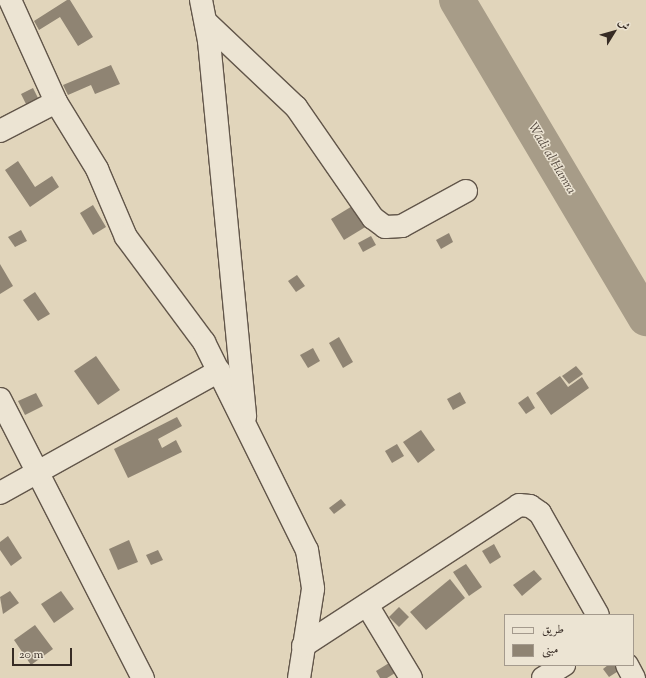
<!DOCTYPE html>
<html>
<head>
<meta charset="utf-8">
<style>
	body { margin:0 }
	#map { position:relative; width:646px; height:678px; overflow:hidden; background:#e1d5bb; font-family:"Sorts Mill Goudy",Amiri,serif }
	div>[style] { position:absolute }
	.river>* { height:36px; margin:-18px; padding:0 18px; transform-origin:18px; border-radius:18px; background:#a79c88 }
	.building>* { inset:0; background:#8f8473 }
	.roads { filter:drop-shadow(1px 0 #62564a) drop-shadow(-1px 0 #62564a) drop-shadow(0 1px #62564a) drop-shadow(0 -1px #62564a) }
	.street>* { height:22px; margin:-11px; padding:0 11px; transform-origin:11px; border-radius:11px; background:#ece4d3 }
	span { translate:-50% -50%; white-space:nowrap; text-align:center; line-height:1.15; -webkit-text-stroke:3px #ece4d3; paint-order:stroke }
	.water-label { font-size:13px; color:#53483e; font-style:italic }
	.legend { position:absolute; left:504px; top:614px; width:130px; height:52px; box-sizing:border-box; background:#ece4d3; border:1px solid #a49a8d; margin:0; padding:5px 7px; list-style:none; font-size:12px; color:#372c25 }
	.legend li { display:flex; align-items:center; gap:8px; height:20px }
	.legend b { width:20px; border:1px solid #a49a8d }
	.north { position:absolute; left:594px; top:12px; width:40px; height:40px; -webkit-text-stroke:3px #ece4d3; paint-order:stroke; rotate:53deg; font-size:11px; font-weight:700; line-height:16px; text-align:center; color:#372c25 }
	.north::after { content:''; display:block; margin:auto; width:14px; height:18px; background:#372c25; clip-path:polygon(50% 0,100% 100%,50% 72%,0 100%) }
	.scale { position:absolute; left:12px; top:648px; width:60px; height:18px; box-sizing:border-box; border:2px solid #372c25; border-top:0; padding-left:5px; font-size:12px; line-height:14px; white-space:nowrap; color:#372c25; -webkit-text-stroke:3px #ece4d3; paint-order:stroke }
</style>
</head>
<body>
<div id="map">
	<div class="river">
		<div style="left:457px;top:0;width:370px;rotate:59.3deg"></div>
	</div>
	<div class="building">
		<div style="clip-path:polygon(67px 0,70px 0,93px 37px,78px 46px,60px 17px,39px 30px,34px 21px)"></div>
		<div style="clip-path:polygon(111px 65px,120px 84px,95px 94px,91px 85px,68px 95px,63px 85px)"></div>
		<div style="clip-path:polygon(33px 88px,39px 100px,27px 106px,21px 94px)"></div>
		<div style="clip-path:polygon(18px 161px,35px 187px,52px 176px,59px 187px,30px 207px,5px 170px)"></div>
		<div style="clip-path:polygon(93px 205px,106px 227px,93px 235px,80px 213px)"></div>
		<div style="clip-path:polygon(354px 205px,367px 226px,344px 240px,331px 219px)"></div>
		<div style="clip-path:polygon(21px 230px,27px 241px,15px 247px,8px 237px)"></div>
		<div style="clip-path:polygon(449px 233px,453px 242px,441px 249px,436px 240px)"></div>
		<div style="clip-path:polygon(371px 236px,376px 245px,363px 252px,358px 243px)"></div>
		<div style="clip-path:polygon(0 264px,13px 286px,0 294px)"></div>
		<div style="clip-path:polygon(297px 275px,305px 286px,296px 292px,288px 281px)"></div>
		<div style="clip-path:polygon(35px 292px,50px 314px,38px 321px,23px 300px)"></div>
		<div style="clip-path:polygon(339px 337px,353px 362px,343px 368px,329px 343px)"></div>
		<div style="clip-path:polygon(313px 348px,320px 361px,308px 368px,300px 355px)"></div>
		<div style="clip-path:polygon(96px 356px,120px 390px,98px 405px,74px 371px)"></div>
		<div style="clip-path:polygon(576px 366px,583px 374px,569px 384px,562px 376px)"></div>
		<div style="clip-path:polygon(560px 376px,568px 387px,582px 377px,589px 388px,551px 415px,536px 393px)"></div>
		<div style="clip-path:polygon(460px 392px,466px 403px,453px 410px,447px 399px)"></div>
		<div style="clip-path:polygon(36px 393px,43px 406px,25px 415px,18px 401px)"></div>
		<div style="clip-path:polygon(528px 396px,535px 408px,526px 414px,518px 403px)"></div>
		<div style="clip-path:polygon(177px 417px,182px 426px,158px 439px,162px 448px,176px 440px,182px 452px,128px 478px,114px 449px)"></div>
		<div style="clip-path:polygon(421px 430px,435px 450px,418px 463px,403px 442px)"></div>
		<div style="clip-path:polygon(397px 444px,404px 456px,392px 463px,385px 451px)"></div>
		<div style="clip-path:polygon(341px 499px,346px 505px,334px 514px,329px 508px)"></div>
		<div style="clip-path:polygon(8px 536px,22px 558px,11px 566px,0 550px,0 542px)"></div>
		<div style="clip-path:polygon(129px 540px,138px 562px,118px 570px,109px 549px)"></div>
		<div style="clip-path:polygon(494px 544px,501px 557px,490px 564px,482px 551px)"></div>
		<div style="clip-path:polygon(158px 550px,163px 560px,151px 565px,146px 555px)"></div>
		<div style="clip-path:polygon(466px 564px,482px 587px,469px 596px,453px 572px)"></div>
		<div style="clip-path:polygon(534px 570px,542px 579px,522px 596px,513px 585px)"></div>
		<div style="clip-path:polygon(450px 579px,465px 598px,426px 630px,410px 612px)"></div>
		<div style="clip-path:polygon(10px 591px,19px 603px,3px 614px,0 597px)"></div>
		<div style="clip-path:polygon(61px 591px,74px 609px,54px 623px,41px 604px)"></div>
		<div style="clip-path:polygon(399px 607px,409px 617px,399px 627px,389px 617px)"></div>
		<div style="clip-path:polygon(35px 625px,53px 649px,31px 665px,14px 640px)"></div>
		<div style="clip-path:polygon(394px 660px,400px 670px,387px 678px,380px 678px,376px 671px)"></div>
		<div style="clip-path:polygon(608px 665px,617px 665px,620px 670px,609px 677px,603px 669px)"></div>
	</div>
	<div class="roads">
		<div class="street">
			<div style="left:10px;top:0;width:112px;rotate:65.7deg"></div>
			<div style="left:56px;top:102px;width:79px;rotate:58.5deg"></div>
			<div style="left:97px;top:169px;width:74px;rotate:66.9deg"></div>
			<div style="left:126px;top:237px;width:131px;rotate:53.4deg"></div>
			<div style="left:204px;top:342px;width:232px;rotate:63.7deg"></div>
			<div style="left:307px;top:550px;width:39px;rotate:81deg"></div>
			<div style="left:313px;top:589px;width:90px;rotate:98.9deg"></div>
			<div style="left:201px;top:0;width:42px;rotate:79deg"></div>
			<div style="left:209px;top:41px;width:377px;rotate:84.5deg"></div>
			<div style="left:206px;top:22px;width:124px;rotate:43.4deg"></div>
			<div style="left:296px;top:107px;width:135px;rotate:55.3deg"></div>
			<div style="left:373px;top:218px;width:15px;rotate:37deg"></div>
			<div style="left:385px;top:227px;width:17px;rotate:-3deg"></div>
			<div style="left:402px;top:226px;width:73px;rotate:-28.7deg"></div>
			<div style="left:0;top:131px;width:63px;rotate:-27.4deg"></div>
			<div style="left:0;top:399px;width:314px;rotate:62.9deg"></div>
			<div style="left:0;top:493px;width:251px;rotate:-29.1deg"></div>
			<div style="left:367px;top:605px;width:85px;rotate:58.9deg"></div>
			<div style="left:303px;top:646px;width:258px;rotate:-33.1deg"></div>
			<div style="left:519px;top:505px;width:11px;rotate:5deg"></div>
			<div style="left:530px;top:506px;width:12px;rotate:35deg"></div>
			<div style="left:540px;top:513px;width:117px;rotate:60.4deg"></div>
			<div style="left:627px;top:665px;width:15px;rotate:62deg"></div>
			<div style="left:543px;top:678px;width:25px;rotate:-32deg"></div>
		</div>
	</div>
	<div class="water-label">
		<span style="left:551px;top:159px;rotate:59deg">Wadi al Hamra</span>
	</div>
	<ul class="legend">
	<li><b style="height:5px;background:#ece4d3"></b>طريق</li>
	<li><b style="height:11px;background:#8f8473"></b>مبنى</li>
	</ul>
	<div class="north">ش</div>
	<div class="scale">20 m</div>
</div>
</body>
</html>
